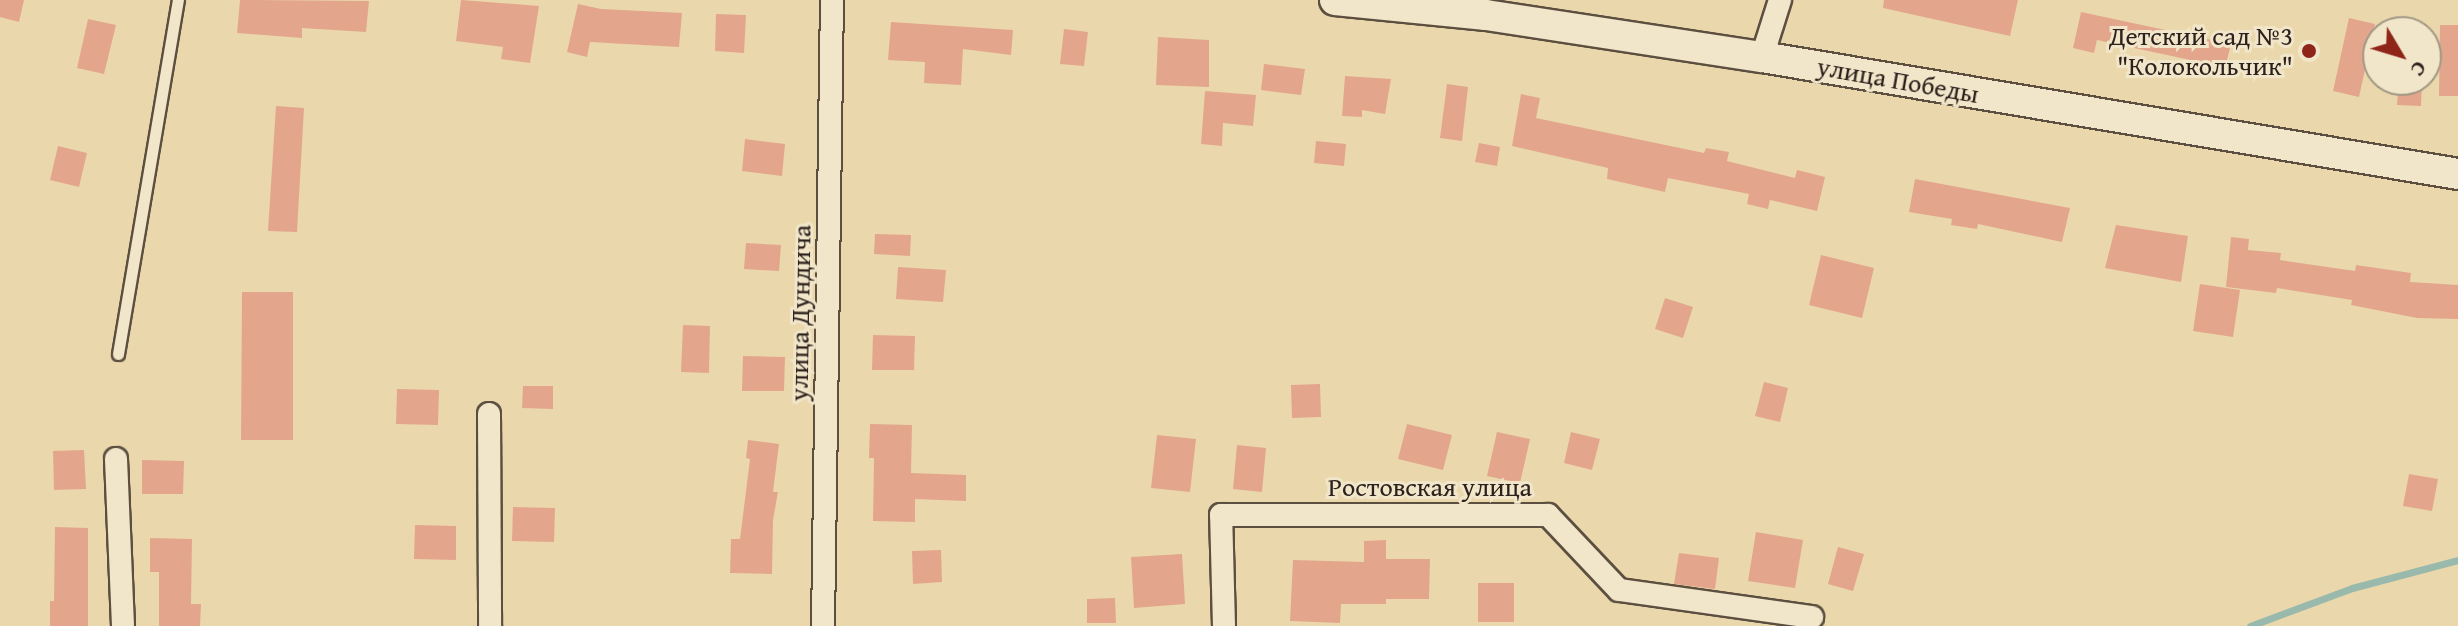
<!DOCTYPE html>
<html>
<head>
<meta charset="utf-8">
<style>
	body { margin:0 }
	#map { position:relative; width:2458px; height:626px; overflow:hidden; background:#ead8ac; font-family:"Gentium Book Plus",serif }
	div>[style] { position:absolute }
	.stream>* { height:7px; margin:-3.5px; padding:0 3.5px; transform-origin:3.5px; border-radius:3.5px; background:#98b9ac }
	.building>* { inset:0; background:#e3a68d }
	.roads { filter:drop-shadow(2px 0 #5c4f40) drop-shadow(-2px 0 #5c4f40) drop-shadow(0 2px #5c4f40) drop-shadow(0 -2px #5c4f40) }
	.lane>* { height:11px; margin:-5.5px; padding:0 5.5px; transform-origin:5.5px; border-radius:5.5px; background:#f1e6c9 }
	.street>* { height:22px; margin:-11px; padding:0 11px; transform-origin:11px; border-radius:11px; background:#f1e6c9 }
	.secondary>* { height:30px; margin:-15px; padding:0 15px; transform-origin:15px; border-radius:15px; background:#f1e6c9 }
	.dots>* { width:22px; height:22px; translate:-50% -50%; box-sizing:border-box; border:4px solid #f1e6c9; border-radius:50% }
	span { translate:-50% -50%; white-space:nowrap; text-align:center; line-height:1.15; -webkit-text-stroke:6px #f1e6c9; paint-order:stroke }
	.poi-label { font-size:26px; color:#2c211c }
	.right { translate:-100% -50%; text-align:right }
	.street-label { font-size:26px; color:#2c211c }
	.north { position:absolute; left:2362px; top:16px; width:80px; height:80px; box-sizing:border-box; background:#f1e6c9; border:2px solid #a29784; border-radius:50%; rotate:128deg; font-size:22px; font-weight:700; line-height:32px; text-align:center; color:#2c211c }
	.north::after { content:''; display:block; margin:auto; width:28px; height:36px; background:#8f2418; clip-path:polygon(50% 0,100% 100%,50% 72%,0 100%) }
</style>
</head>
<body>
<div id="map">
	<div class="stream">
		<div style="left:2250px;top:626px;width:109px;rotate:-20.4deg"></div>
		<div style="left:2352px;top:588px;width:110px;rotate:-14.8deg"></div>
	</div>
	<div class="building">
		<div style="clip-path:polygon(0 0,24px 0,19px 22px,0 17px)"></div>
		<div style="clip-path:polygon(240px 0,369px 1px,366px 32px,302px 28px,302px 38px,237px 33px)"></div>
		<div style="clip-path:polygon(461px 0,539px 6px,530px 63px,501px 59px,503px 47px,456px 41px)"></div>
		<div style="clip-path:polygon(1884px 0,2018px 0,2010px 36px,1883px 8px)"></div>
		<div style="clip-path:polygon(578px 4px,601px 9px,682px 13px,679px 47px,590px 42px,587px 57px,567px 52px)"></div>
		<div style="clip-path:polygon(2081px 12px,2231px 44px,2223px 76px,2193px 69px,2195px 61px,2097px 40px,2094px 53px,2073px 48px)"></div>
		<div style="clip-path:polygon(716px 14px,746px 15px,744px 53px,715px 51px)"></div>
		<div style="clip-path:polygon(2349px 18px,2375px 24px,2359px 97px,2333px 91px)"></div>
		<div style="clip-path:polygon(88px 19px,116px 25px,104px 74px,77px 68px)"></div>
		<div style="clip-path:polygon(891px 22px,1013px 30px,1011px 55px,963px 49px,961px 85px,924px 83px,925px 62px,888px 60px)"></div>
		<div style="clip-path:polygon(2440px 25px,2458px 25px,2458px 96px,2439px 96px)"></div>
		<div style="clip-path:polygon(1064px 29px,1088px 32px,1084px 66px,1060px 64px)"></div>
		<div style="clip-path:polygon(1158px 37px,1209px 40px,1209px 87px,1156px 85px)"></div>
		<div style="clip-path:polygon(1264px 64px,1305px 69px,1301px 95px,1261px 90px)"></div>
		<div style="clip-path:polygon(1345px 76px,1391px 79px,1385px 114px,1362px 110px,1362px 117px,1342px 116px)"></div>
		<div style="clip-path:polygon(2399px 80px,2422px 80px,2421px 106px,2397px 105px)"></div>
		<div style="clip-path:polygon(1447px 84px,1468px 87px,1462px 141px,1440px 138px)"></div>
		<div style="clip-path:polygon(1205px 91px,1256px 95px,1253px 126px,1223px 123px,1222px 146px,1201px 144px)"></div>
		<div style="clip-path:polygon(1521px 94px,1540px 98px,1536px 118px,1704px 153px,1706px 148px,1729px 152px,1727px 161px,1795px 178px,1797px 170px,1825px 177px,1817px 211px,1770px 200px,1768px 209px,1747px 204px,1749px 194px,1668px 178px,1665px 192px,1607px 179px,1608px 168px,1512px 146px)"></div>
		<div style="clip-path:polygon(276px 106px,304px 108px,297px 232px,268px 231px)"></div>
		<div style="clip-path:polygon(745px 139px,785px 144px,782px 176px,742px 171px)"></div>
		<div style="clip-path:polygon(1316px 141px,1346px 144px,1344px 166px,1314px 163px)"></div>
		<div style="clip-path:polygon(1479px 143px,1500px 147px,1497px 166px,1475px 162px)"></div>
		<div style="clip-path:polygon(58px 146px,87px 153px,79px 187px,50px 180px)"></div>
		<div style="clip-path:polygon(1915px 179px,2070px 208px,2062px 242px,1978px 224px,1977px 229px,1951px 225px,1952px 219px,1909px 212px)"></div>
		<div style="clip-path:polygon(2116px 225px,2188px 236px,2181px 282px,2105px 268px)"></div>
		<div style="clip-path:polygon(875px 234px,911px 235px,910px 256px,874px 254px)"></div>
		<div style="clip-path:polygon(2231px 237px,2249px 239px,2248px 250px,2281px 253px,2280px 260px,2355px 271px,2356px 265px,2411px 273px,2410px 282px,2458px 285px,2458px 319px,2417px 318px,2351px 305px,2352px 300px,2277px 288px,2276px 293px,2226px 287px)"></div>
		<div style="clip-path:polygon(746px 243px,781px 245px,779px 271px,744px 269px)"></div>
		<div style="clip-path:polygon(1821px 255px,1874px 268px,1862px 318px,1809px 305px)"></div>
		<div style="clip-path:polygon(898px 267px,946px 270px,943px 302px,896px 299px)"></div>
		<div style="clip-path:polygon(2200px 284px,2240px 290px,2233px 337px,2193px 331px)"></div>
		<div style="clip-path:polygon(242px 292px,293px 292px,293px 440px,241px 440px)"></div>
		<div style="clip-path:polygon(1665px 298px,1693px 307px,1683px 338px,1655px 329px)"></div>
		<div style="clip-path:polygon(683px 325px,710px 326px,709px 373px,681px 372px)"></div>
		<div style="clip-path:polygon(873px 335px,915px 336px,914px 370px,872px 370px)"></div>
		<div style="clip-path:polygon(743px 356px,785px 357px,784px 391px,742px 391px)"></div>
		<div style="clip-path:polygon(1764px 382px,1788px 388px,1780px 422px,1755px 416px)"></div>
		<div style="clip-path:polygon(1320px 384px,1321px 417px,1292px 418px,1291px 385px)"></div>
		<div style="clip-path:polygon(523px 386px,553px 386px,553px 409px,522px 408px)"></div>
		<div style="clip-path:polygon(397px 389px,439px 390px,438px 425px,396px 424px)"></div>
		<div style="clip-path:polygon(870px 424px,912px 425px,911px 473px,966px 475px,966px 501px,915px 499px,915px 522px,873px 521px,874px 458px,869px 458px)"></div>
		<div style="clip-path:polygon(1407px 424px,1452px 435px,1443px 470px,1398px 459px)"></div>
		<div style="clip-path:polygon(1497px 432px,1530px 439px,1520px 483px,1487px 476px)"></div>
		<div style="clip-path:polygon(1571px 432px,1600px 439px,1592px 470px,1564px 463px)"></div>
		<div style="clip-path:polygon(1157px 435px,1196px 439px,1190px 492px,1151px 488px)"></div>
		<div style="clip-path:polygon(748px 440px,779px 444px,773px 492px,778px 492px,773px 520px,772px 574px,730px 573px,731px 539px,740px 539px,750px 459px,746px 458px)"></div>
		<div style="clip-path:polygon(1237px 445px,1266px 448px,1262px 492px,1233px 489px)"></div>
		<div style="clip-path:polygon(84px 450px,86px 489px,54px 490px,53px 451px)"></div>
		<div style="clip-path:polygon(142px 460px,184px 461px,183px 494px,142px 494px)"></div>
		<div style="clip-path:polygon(2409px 474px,2438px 479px,2432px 511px,2403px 506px)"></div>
		<div style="clip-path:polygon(513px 507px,555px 508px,554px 542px,512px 541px)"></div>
		<div style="clip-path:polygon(415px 525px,456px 526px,456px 560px,414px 559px)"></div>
		<div style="clip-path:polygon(55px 527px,88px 528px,88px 626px,50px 626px,50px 601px,54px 601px)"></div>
		<div style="clip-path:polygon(1756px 532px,1803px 540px,1795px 588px,1748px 581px)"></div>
		<div style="clip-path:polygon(150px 538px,192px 539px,191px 604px,201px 604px,200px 626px,159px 626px,159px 572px,150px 572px)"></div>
		<div style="clip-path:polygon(1386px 540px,1386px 559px,1430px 559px,1429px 599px,1386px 599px,1386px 604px,1341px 604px,1340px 623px,1290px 621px,1293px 560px,1364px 562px,1364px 541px)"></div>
		<div style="clip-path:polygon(1838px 547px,1864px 554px,1853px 591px,1828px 584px)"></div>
		<div style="clip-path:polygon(941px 550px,942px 582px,913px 584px,912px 551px)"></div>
		<div style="clip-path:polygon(1679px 553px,1719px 558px,1715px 589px,1674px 584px)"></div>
		<div style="clip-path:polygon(1182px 554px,1185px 604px,1134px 608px,1131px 557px)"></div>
		<div style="clip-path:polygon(1478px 583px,1514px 583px,1514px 622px,1478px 622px)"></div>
		<div style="clip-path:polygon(1115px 598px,1116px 623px,1087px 623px,1087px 599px)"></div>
	</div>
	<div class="roads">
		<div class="lane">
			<div style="left:118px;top:354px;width:359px;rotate:-80.4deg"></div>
		</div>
		<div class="street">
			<div style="left:1762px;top:57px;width:60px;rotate:-72.5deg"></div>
			<div style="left:489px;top:414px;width:212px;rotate:89.7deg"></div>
			<div style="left:116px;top:459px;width:167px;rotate:87.6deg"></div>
			<div style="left:823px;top:626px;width:626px;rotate:-89.18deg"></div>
			<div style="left:1224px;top:626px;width:111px;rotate:-91.5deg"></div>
			<div style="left:1221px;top:515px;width:327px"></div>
			<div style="left:1548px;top:515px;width:103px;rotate:46.6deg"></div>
			<div style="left:1619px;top:590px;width:195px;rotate:8deg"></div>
		</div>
		<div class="secondary">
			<div style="left:1335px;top:0;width:152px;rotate:5.7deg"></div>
			<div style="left:1486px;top:15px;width:279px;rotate:8.7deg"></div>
			<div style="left:1762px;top:57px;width:706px;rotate:9.54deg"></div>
		</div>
	</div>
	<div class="dots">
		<div style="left:2309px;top:51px;background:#8f2418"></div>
	</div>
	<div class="poi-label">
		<span class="right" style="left:2293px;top:51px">Детский сад №3<br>"Колокольчик"</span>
	</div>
	<div class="street-label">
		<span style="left:1898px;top:80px;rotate:10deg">улица Победы</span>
		<span style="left:800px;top:313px;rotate:-89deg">улица Дундича</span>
		<span style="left:1430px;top:487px">Ростовская улица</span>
	</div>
	<div class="north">С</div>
</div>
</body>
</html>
